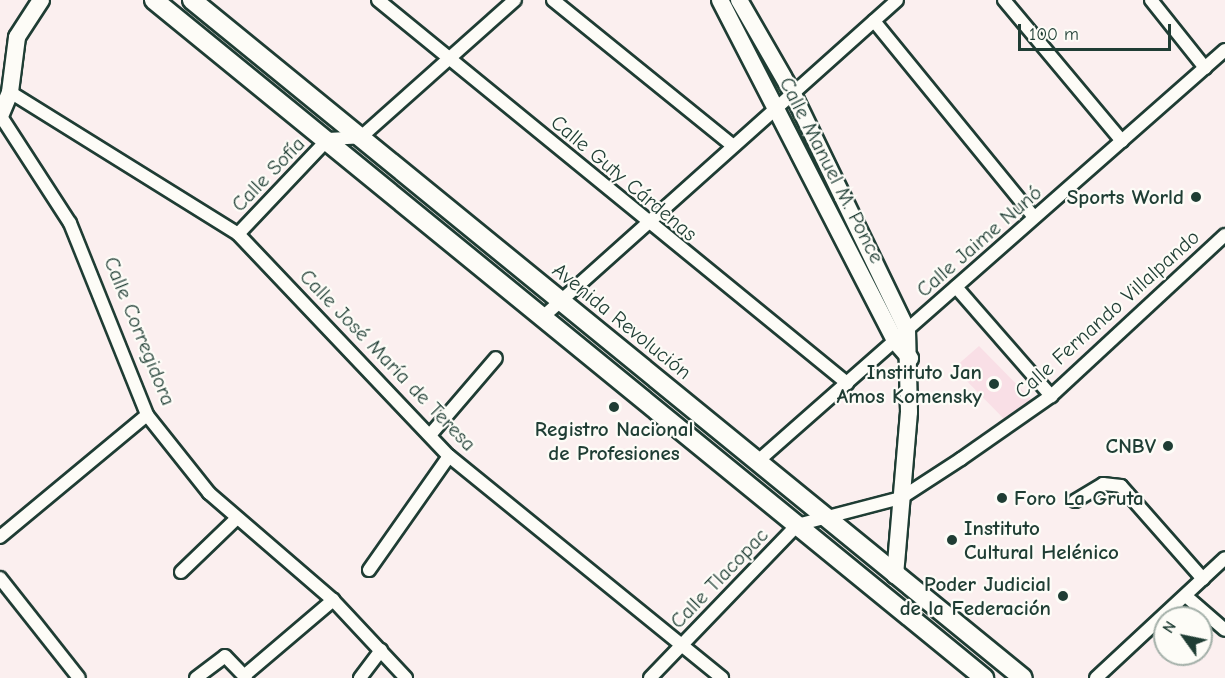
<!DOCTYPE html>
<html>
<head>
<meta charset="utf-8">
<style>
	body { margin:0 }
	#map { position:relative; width:1225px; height:678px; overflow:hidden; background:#fbefef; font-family:"Comic Neue",sans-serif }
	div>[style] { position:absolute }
	.built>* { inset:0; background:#f9dfe6 }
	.green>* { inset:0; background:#b2dd9a }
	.roads { filter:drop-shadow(2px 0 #1f3d34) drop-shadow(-2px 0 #1f3d34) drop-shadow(0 2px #1f3d34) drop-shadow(0 -2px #1f3d34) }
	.street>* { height:12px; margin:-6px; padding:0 6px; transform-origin:6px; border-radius:6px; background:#fdfcf7 }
	.secondary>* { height:16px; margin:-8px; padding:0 8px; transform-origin:8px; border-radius:8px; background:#fdfcf7 }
	.primary>* { height:18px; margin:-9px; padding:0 9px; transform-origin:9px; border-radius:9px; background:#fdfcf7 }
	.dots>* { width:16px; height:16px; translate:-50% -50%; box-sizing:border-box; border:3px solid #fdfcf7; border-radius:50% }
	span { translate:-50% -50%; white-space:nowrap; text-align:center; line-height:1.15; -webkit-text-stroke:4.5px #fdfcf7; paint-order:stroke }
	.street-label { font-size:21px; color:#1f3d34 }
	.poi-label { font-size:21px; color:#1f3d34; font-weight:700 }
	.right { translate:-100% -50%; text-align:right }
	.left { translate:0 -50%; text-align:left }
	.north { position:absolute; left:1153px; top:606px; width:60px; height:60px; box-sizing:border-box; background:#fdfcf7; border:2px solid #a4b0a9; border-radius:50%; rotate:303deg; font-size:16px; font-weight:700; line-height:24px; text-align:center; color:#1f3d34 }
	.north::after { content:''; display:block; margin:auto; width:21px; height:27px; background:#1f3d34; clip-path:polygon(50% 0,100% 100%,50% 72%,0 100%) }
	.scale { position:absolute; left:1018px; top:24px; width:153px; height:27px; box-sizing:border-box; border:3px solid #1f3d34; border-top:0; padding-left:8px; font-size:18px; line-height:21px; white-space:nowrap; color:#1f3d34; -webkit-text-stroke:4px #fdfcf7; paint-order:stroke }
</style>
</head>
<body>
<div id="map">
	<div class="built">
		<div style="clip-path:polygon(979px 346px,1033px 401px,1007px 422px,954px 368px)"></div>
	</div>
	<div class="green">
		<div style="clip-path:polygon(725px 0,732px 0,784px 88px,777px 96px)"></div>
		<div style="clip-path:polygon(798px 111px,895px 323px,790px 118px)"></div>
	</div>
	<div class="roads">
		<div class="street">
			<div style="left:378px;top:0;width:606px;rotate:39.24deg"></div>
			<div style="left:553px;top:0;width:230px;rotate:39deg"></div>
			<div style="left:1004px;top:0;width:184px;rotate:50.1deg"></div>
			<div style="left:1151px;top:0;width:87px;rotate:51.5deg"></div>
			<div style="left:874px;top:21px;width:253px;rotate:50.8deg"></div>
			<div style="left:10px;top:92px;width:269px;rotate:31.9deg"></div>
			<div style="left:238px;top:234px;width:306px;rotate:46.5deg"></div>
			<div style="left:449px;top:456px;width:352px;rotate:39.1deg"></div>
			<div style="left:0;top:115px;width:129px;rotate:57.1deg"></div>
			<div style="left:70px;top:223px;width:207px;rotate:68.1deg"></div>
			<div style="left:147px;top:415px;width:100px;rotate:51.5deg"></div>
			<div style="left:209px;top:493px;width:164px;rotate:40.8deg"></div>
			<div style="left:333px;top:600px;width:107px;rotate:46.9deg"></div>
			<div style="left:238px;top:234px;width:131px;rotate:-46.5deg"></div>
			<div style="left:328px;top:139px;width:33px;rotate:-3deg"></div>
			<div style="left:361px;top:137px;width:206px;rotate:-41.7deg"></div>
			<div style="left:956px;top:287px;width:145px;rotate:48.9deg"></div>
			<div style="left:545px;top:315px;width:472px;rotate:-41.8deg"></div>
			<div style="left:430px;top:435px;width:101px;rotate:-49.4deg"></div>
			<div style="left:758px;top:461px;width:622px;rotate:-41.35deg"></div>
			<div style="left:1075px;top:501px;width:33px;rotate:-31deg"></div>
			<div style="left:1103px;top:484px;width:18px;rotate:6deg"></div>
			<div style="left:1121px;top:486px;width:124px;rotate:48.6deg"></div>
			<div style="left:0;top:537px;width:191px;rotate:-39.7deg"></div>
			<div style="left:369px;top:570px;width:139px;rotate:-54.9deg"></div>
			<div style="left:181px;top:572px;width:76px;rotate:-43.9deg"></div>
			<div style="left:0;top:578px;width:127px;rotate:51.7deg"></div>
			<div style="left:1187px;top:597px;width:50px;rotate:41deg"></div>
			<div style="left:245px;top:675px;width:116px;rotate:-40.4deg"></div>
			<div style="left:196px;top:678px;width:36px;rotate:-37deg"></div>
			<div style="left:225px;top:656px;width:30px;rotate:46deg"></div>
			<div style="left:360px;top:678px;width:35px;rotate:-53deg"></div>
			<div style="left:650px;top:678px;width:212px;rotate:-46.1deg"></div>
			<div style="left:797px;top:525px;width:107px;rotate:-14.6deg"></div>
			<div style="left:901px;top:498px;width:72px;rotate:-33deg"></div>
			<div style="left:961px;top:459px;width:110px;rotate:-35deg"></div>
			<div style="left:1051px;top:396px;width:237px;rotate:-42.8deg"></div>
			<div style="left:1096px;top:678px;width:176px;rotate:-42.9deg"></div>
		</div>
		<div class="secondary">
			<div style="left:720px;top:0;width:383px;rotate:62.8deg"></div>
			<div style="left:895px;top:341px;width:23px;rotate:49deg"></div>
			<div style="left:739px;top:0;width:106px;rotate:60.1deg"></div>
			<div style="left:792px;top:92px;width:264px;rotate:64.2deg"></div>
			<div style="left:907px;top:330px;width:82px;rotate:88.6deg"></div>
			<div style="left:909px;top:412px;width:164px;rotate:94.9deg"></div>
			<div style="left:0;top:116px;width:26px;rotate:-67deg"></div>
			<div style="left:10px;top:92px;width:55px;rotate:-82.7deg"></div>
			<div style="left:17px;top:37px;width:44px;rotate:-57deg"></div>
		</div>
		<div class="primary">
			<div style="left:154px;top:0;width:1072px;rotate:39.24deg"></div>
			<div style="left:192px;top:0;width:1072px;rotate:39.21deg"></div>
		</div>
	</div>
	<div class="dots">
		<div style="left:1196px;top:197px;background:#1f3d34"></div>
		<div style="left:994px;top:384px;background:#1f3d34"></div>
		<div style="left:614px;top:407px;background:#1f3d34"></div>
		<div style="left:1168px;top:446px;background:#1f3d34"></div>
		<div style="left:1002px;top:498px;background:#1f3d34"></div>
		<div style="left:952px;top:540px;background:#1f3d34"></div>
		<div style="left:1063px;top:596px;background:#1f3d34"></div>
	</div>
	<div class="street-label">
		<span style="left:832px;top:170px;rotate:63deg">Calle Manuel M. Ponce</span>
		<span style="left:268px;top:174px;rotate:-46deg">Calle Sofía</span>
		<span style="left:624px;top:178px;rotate:40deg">Calle Guty Cárdenas</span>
		<span style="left:979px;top:241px;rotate:-41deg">Calle Jaime Nunó</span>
		<span style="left:1107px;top:314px;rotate:-42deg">Calle Fernando Villalpando</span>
		<span style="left:622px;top:321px;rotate:39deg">Avenida Revolución</span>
		<span style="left:140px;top:331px;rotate:68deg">Calle Corregidora</span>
		<span style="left:388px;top:360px;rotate:46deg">Calle José María de Teresa</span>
		<span style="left:719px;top:578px;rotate:-46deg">Calle Tlacopac</span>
	</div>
	<div class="poi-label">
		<span class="right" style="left:1184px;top:197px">Sports World</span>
		<span class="right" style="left:982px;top:384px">Instituto Jan<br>Amos Komensky</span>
		<span style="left:614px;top:441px">Registro Nacional<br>de Profesiones</span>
		<span class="right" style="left:1156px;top:446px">CNBV</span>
		<span class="left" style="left:1014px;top:498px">Foro La Gruta</span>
		<span class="left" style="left:964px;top:540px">Instituto<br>Cultural Helénico</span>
		<span class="right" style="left:1051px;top:596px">Poder Judicial<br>de la Federación</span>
	</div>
	<div class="north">N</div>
	<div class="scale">100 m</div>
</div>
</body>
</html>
